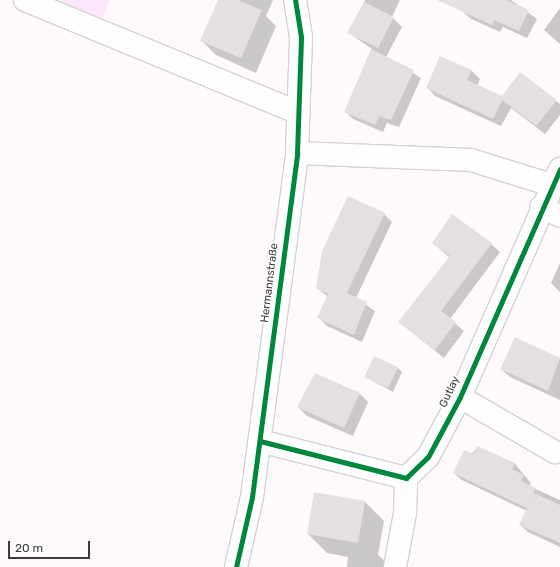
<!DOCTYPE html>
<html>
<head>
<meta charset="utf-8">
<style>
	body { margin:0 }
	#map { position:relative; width:560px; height:567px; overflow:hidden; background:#fdf9fd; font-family:Rubik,sans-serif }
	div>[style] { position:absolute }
	.green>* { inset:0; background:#fce6fc }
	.shadow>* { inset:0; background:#0003 }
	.building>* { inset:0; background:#e3dfe3 }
	.roads { filter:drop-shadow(1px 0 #d5d1d5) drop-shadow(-1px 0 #d5d1d5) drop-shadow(0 1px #d5d1d5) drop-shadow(0 -1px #d5d1d5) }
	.street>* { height:22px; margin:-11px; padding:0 11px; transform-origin:11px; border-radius:11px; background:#fffeff }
	.cycleway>* { height:5px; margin:-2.5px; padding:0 2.5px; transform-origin:2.5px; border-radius:2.5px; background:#00873e }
	span { translate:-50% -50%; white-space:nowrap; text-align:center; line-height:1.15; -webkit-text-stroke:3.5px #fff; paint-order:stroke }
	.street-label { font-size:11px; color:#3e3a3e }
	.scale { position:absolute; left:8px; top:541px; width:82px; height:18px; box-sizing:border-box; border:2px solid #3e3a3e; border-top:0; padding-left:5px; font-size:12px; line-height:14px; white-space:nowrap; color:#3e3a3e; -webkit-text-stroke:3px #fff; paint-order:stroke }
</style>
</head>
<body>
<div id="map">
	<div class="green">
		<div style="clip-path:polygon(58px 0,110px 0,102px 19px)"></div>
	</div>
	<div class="shadow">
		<div style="clip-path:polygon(219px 0,273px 0,266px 16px,276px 26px,256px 73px,216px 55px,201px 40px)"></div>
		<div style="clip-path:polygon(365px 0,400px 0,392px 17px,402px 27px,386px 57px,421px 78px,399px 127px,387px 123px,383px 132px,353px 119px,345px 111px,372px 49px,349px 33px)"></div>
		<div style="clip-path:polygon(467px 0,511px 0,537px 19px,527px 38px,503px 27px,500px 32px,471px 19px,462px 11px)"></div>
		<div style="clip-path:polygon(560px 8px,560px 44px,544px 30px)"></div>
		<div style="clip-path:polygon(472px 71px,480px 79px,477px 86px,503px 97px,521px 73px,560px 104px,560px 115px,545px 134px,511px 108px,501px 126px,435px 96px,427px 87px)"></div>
		<div style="clip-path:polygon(384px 214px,392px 222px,356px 298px,375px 311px,362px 342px,327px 326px,319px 318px,328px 297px,317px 288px)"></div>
		<div style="clip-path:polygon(433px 243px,491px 244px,500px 252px,450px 319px,464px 331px,444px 358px,399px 322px,450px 258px)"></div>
		<div style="clip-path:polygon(560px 263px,560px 292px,551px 283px)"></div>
		<div style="clip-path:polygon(515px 339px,560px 359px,560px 400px,510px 377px,501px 369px)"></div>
		<div style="clip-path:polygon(398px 368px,402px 372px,393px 392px,365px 377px)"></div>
		<div style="clip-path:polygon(359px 393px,368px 402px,353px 436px,307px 416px,298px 407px)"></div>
		<div style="clip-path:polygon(478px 447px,515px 464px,531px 483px,529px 486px,560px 500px,560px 547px,528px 532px,520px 525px,527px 511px,462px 480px,454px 473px)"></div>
		<div style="clip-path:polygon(365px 502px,384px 521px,378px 555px,387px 563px,386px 567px,347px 567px,348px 557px,327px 553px,308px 534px)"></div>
	</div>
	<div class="building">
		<div style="clip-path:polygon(218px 0,238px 0,262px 10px,241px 58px,200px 41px)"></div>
		<div style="clip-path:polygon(437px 0,506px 0,529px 10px,519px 31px,494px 20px,492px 25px)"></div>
		<div style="clip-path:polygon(364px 2px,394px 17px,378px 48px,347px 33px)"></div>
		<div style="clip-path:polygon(371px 49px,414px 70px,391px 120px,379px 116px,375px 125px,344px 112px)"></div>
		<div style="clip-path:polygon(440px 56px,472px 70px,467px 80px,502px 96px,520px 72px,557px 100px,536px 126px,502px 100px,493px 119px,426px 88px)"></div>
		<div style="clip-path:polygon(348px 196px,385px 213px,347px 293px,367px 302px,354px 335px,317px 318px,328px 294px,316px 288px,322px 251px)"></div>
		<div style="clip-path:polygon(452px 214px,492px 243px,441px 311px,456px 322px,435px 350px,398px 322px,450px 256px,432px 243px)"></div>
		<div style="clip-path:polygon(515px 337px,560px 358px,548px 391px,500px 369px)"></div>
		<div style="clip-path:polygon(374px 356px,398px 367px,388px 388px,364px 377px)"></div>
		<div style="clip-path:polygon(315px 373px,360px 393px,344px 428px,297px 407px)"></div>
		<div style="clip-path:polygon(477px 446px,515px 463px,512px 469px,524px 475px,521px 481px,536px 488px,527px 508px,453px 473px,464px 450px,474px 454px)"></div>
		<div style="clip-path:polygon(314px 492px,365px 501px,358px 543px,307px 534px)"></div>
		<div style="clip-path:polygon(534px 493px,560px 505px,560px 543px,519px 525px)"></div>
	</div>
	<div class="roads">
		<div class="street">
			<div style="left:25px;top:0;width:296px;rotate:22.4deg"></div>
			<div style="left:297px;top:153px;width:174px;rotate:2.3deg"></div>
			<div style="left:471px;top:160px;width:85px;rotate:17.2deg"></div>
			<div style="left:541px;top:207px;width:21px;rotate:25deg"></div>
			<div style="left:460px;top:397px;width:110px;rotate:30.1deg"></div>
			<div style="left:260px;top:441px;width:151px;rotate:14.2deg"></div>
			<div style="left:406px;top:478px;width:30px;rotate:-44deg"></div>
			<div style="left:428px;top:457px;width:68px;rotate:-61.9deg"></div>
			<div style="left:460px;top:397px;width:249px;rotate:-66.3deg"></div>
			<div style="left:236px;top:567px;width:72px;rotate:-77.1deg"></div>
			<div style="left:252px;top:497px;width:347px;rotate:-82.5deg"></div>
			<div style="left:297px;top:153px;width:116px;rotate:-88deg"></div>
			<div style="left:301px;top:37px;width:37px;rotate:-99deg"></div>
			<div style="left:395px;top:567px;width:55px;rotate:-79.5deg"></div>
			<div style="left:405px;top:513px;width:35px;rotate:-88deg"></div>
		</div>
	</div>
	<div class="cycleway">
		<div style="left:260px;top:441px;width:151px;rotate:14.2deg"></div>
		<div style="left:406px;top:478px;width:30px;rotate:-44deg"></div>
		<div style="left:428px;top:457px;width:68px;rotate:-61.9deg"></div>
		<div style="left:460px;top:397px;width:249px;rotate:-66.3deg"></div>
		<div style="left:236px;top:567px;width:72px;rotate:-77.1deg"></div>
		<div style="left:252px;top:497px;width:347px;rotate:-82.5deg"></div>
		<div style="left:297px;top:153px;width:116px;rotate:-88deg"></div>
		<div style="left:301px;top:37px;width:37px;rotate:-99deg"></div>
	</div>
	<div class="street-label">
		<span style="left:270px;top:283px;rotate:-83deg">Hermannstraße</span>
		<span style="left:450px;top:392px;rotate:-65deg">Gutlay</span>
	</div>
	<div class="scale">20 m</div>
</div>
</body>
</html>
